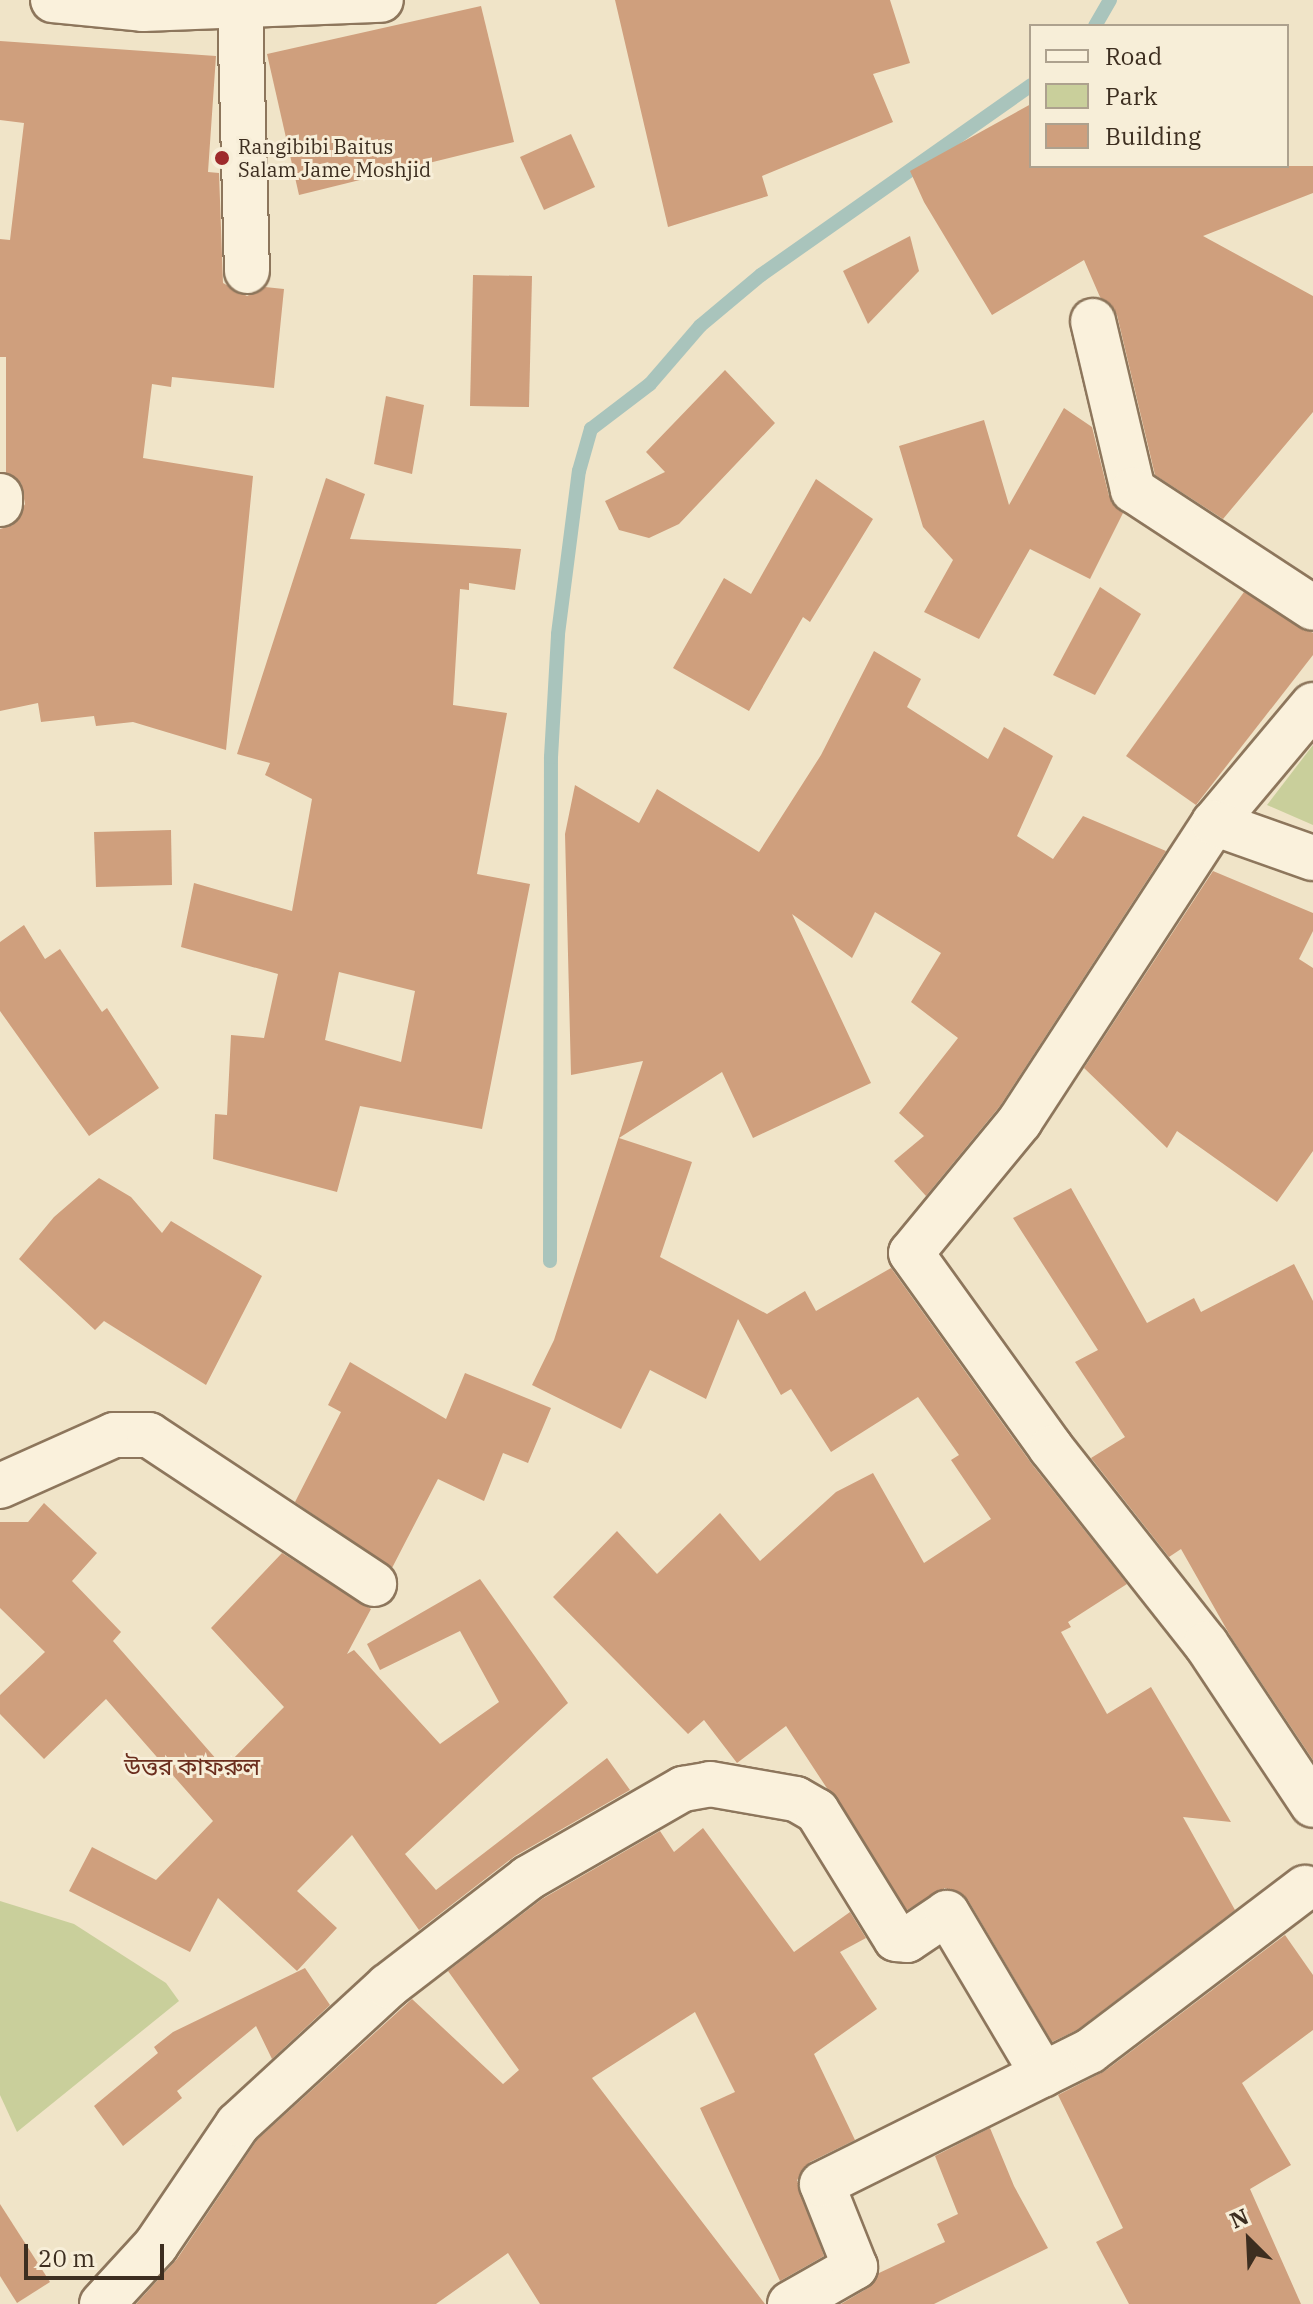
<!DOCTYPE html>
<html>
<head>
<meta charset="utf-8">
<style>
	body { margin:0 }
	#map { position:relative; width:1313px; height:2304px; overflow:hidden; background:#f0e4c8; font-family:"IBM Plex Serif","Noto Sans Bengali",serif }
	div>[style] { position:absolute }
	.green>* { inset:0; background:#c9cf9b }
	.stream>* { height:14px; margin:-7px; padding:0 7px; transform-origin:7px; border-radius:7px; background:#a9c4bc }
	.building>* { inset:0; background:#cf9f7d }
	.roads { filter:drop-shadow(2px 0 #8d765c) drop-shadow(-2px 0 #8d765c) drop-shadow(0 2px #8d765c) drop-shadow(0 -2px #8d765c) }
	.minor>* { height:44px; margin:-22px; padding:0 22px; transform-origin:22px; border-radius:22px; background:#faf1dc }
	.dots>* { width:22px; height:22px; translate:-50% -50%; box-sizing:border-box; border:4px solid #f7eed8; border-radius:50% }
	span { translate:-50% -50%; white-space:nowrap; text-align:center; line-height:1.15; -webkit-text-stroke:6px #f7eed8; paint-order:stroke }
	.poi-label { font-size:20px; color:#3d2e20 }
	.left { translate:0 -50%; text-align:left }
	.quarter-label { font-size:24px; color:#6b2e1e }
	.legend { position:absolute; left:1029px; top:24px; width:260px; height:144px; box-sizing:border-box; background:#f7eed8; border:2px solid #ada18e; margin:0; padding:10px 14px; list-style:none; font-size:24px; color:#3d2e20 }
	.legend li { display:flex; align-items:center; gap:16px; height:40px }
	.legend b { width:40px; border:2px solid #ada18e }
	.north { position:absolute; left:1209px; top:2200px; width:80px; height:80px; -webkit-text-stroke:6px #f7eed8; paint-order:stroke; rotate:336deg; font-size:22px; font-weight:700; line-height:32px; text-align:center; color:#3d2e20 }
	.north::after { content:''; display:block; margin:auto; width:28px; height:36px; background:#3d2e20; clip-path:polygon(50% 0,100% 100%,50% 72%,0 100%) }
	.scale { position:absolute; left:24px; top:2244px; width:140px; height:36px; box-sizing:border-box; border:4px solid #3d2e20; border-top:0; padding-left:10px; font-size:24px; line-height:28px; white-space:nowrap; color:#3d2e20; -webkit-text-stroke:6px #f7eed8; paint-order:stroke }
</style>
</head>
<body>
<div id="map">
	<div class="green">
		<div style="clip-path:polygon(1313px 745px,1313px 825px,1267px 805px)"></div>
		<div style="clip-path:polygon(0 1901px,74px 1924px,166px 1983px,179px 2001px,17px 2132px,0 2095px)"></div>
	</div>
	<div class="stream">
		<div style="left:1095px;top:26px;width:30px;rotate:-60deg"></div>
		<div style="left:550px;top:1261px;width:504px;rotate:-89.89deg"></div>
		<div style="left:551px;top:757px;width:123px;rotate:-86.7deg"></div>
		<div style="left:558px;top:634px;width:164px;rotate:-82.7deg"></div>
		<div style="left:579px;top:471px;width:44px;rotate:-74.1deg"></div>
		<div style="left:591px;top:429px;width:74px;rotate:-37.3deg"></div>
		<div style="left:650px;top:384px;width:77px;rotate:-49.2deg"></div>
		<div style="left:700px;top:326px;width:80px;rotate:-39.9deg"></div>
		<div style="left:761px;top:275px;width:330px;rotate:-35.1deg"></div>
	</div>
	<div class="building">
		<div style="clip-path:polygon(615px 0,890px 0,910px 63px,873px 74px,893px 122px,762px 176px,768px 196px,668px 227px)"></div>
		<div style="clip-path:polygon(481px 6px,514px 142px,299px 195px,267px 54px)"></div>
		<div style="clip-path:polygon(0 41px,216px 56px,208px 172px,219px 173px,223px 283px,247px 296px,265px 287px,284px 289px,274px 388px,172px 377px,171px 387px,152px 384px,143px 458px,253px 476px,226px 750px,133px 722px,96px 726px,94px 716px,41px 722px,38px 703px,0 711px,0 529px,13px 525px,25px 504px,21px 483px,6px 473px,6px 357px,0 357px,0 239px,10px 240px,24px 123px,0 120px)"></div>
		<div style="clip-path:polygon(1031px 104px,1031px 166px,1313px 166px,1313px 193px,1203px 236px,1313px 296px,1313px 412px,1223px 519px,1155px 475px,1117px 315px,1100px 297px,1084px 260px,992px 315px,924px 202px,910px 171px)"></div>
		<div style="clip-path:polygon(571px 134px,595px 187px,544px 210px,520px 157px)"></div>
		<div style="clip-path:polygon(910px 236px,919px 271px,868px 324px,843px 271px)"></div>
		<div style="clip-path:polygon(473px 275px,532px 276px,529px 407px,470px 406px)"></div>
		<div style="clip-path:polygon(725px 370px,775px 423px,679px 524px,649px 538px,619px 530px,605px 501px,665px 472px,646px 452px)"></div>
		<div style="clip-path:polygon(386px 396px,424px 405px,412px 474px,374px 464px)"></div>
		<div style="clip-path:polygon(1064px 408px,1092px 427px,1109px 496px,1123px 513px,1090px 579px,1030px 549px,979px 639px,924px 612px,953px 560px,923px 527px,899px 446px,984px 420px,1009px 505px)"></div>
		<div style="clip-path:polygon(evenodd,326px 478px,365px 494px,350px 539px,521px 549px,515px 590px,469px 583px,469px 590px,460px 589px,453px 705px,507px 713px,477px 874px,530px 884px,482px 1129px,360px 1106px,337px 1192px,213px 1159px,215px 1114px,227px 1115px,231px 1035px,264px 1038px,278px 974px,181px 947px,194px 883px,292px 911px,312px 799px,265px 775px,270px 763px,237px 754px,326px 478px,339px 972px,415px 991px,401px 1062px,325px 1040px,339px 972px)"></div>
		<div style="clip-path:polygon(816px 479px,873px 519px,810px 622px,803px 617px,749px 711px,673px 668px,724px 578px,751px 594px)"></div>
		<div style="clip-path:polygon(1100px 587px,1141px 614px,1095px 695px,1053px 675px)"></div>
		<div style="clip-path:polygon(1244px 592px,1313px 633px,1313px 655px,1196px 805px,1126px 756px)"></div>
		<div style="clip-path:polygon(874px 651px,921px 679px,907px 707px,988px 759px,1004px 727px,1053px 756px,1017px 836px,1053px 859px,1083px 816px,1166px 851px,1000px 1106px,926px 1196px,894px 1161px,924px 1136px,899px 1113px,958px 1038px,911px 1002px,941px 953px,875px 912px,852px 958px,792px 914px,871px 1083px,753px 1138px,722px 1072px,619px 1138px,692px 1162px,660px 1257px,767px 1314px,805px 1291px,816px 1311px,891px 1268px,1031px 1463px,1127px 1584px,1068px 1622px,1071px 1627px,1061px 1632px,1107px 1714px,1151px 1687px,1231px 1822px,1183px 1817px,1235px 1910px,1077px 2030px,1052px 2042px,968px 1900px,945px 1888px,907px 1910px,786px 1726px,737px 1763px,704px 1720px,688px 1734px,553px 1597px,617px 1531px,657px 1574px,720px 1513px,760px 1561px,836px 1492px,873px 1473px,924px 1563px,991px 1519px,951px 1460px,959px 1455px,918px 1397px,831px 1452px,791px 1389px,781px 1395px,738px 1319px,706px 1399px,650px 1370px,621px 1429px,532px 1385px,554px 1340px,643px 1061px,571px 1075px,565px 834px,575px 785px,639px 823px,657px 789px,759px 852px,821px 755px)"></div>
		<div style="clip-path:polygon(171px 830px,172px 885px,96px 887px,94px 832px)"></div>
		<div style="clip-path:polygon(1213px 871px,1313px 913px,1313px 931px,1299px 959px,1313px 968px,1313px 1151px,1277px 1202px,1177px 1131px,1167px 1148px,1084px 1068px)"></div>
		<div style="clip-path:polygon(24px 925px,45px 959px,60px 949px,102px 1012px,107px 1008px,159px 1088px,89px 1136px,0 1011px,0 942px)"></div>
		<div style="clip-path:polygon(99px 1178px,131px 1197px,162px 1233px,171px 1221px,262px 1276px,206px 1385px,104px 1321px,95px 1330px,19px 1259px,54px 1217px)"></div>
		<div style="clip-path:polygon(1071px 1188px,1147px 1323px,1194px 1298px,1201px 1312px,1294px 1264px,1313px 1301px,1313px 1760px,1231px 1637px,1181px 1549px,1169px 1557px,1091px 1458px,1125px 1437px,1075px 1362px,1098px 1350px,1013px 1218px)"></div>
		<div style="clip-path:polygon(350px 1362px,446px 1419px,465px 1373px,551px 1408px,528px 1463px,503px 1453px,484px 1501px,438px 1479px,392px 1568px,295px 1502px,341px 1412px,328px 1405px)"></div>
		<div style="clip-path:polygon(44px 1503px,97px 1553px,72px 1581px,121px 1632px,113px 1641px,224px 1768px,284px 1707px,211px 1628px,282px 1553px,371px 1609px,347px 1654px,354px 1650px,440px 1744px,499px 1702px,460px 1631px,380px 1670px,367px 1644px,480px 1579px,568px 1703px,405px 1854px,436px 1890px,607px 1758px,630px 1790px,515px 1856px,419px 1930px,352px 1835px,297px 1891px,337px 1928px,297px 1971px,218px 1898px,190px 1952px,69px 1891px,92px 1847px,156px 1880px,213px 1821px,106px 1699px,44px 1759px,0 1714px,0 1695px,45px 1652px,0 1608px,0 1522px,28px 1522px)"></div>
		<div style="clip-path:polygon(703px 1828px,794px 1952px,850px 1912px,866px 1938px,840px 1952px,877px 2009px,814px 2054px,855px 2140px,810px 2162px,797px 2180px,824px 2256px,780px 2281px,700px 2108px,735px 2092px,695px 2012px,592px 2078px,765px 2304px,540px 2304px,508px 2253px,436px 2304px,136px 2304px,177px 2259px,257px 2140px,412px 1999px,503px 2084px,519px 2070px,448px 1971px,542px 1899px,660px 1831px,674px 1852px)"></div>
		<div style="clip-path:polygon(1285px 1935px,1313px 1975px,1313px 2030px,1242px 2083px,1291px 2165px,1250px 2189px,1301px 2304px,1129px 2304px,1096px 2242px,1123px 2228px,1058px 2095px,1105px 2071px)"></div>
		<div style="clip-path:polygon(305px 1968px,330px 2005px,272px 2059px,256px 2026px,177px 2091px,182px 2098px,123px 2146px,94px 2106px,158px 2053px,154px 2047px,173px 2032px)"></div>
		<div style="clip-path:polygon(990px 2128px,1014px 2186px,1048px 2248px,934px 2304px,841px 2304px,868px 2288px,879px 2273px,945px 2242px,937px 2224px,958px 2214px,935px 2156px)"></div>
		<div style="clip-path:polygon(0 2204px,50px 2282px,17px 2303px,0 2276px)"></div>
	</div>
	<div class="roads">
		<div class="minor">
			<div style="left:53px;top:0;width:90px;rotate:5.7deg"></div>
			<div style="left:143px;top:9px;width:238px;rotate:-2.2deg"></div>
			<div style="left:240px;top:6px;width:265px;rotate:88.5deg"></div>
			<div style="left:1093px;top:321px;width:174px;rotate:76.7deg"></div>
			<div style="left:1133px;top:490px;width:215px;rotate:33.2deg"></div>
			<div style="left:0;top:496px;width:8px;rotate:90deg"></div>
			<div style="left:1313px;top:705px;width:154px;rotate:130deg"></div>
			<div style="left:1214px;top:823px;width:356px;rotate:123.1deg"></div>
			<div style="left:1020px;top:1121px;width:171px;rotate:129.5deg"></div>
			<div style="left:911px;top:1253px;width:240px;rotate:54.3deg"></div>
			<div style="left:1051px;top:1448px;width:250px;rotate:51.7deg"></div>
			<div style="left:1206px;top:1644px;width:193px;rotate:56.4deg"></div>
			<div style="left:1214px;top:823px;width:105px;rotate:19.5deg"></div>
			<div style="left:0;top:1486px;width:125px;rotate:-24.1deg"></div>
			<div style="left:114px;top:1435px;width:35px"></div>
			<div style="left:149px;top:1435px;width:270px;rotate:33.5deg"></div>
			<div style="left:102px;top:2304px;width:80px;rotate:-47.5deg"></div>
			<div style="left:156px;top:2245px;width:146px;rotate:-55.9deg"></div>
			<div style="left:238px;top:2124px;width:204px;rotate:-42.6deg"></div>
			<div style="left:388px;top:1986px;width:177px;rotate:-37.6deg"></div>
			<div style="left:528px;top:1878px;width:179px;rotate:-29.9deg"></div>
			<div style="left:683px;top:1789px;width:27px;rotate:-10deg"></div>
			<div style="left:710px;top:1784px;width:87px;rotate:9.9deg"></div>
			<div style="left:796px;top:1799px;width:24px;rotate:30deg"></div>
			<div style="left:817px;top:1811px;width:150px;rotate:58.3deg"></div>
			<div style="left:896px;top:1939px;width:11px;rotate:5deg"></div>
			<div style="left:907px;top:1940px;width:48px;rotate:-34deg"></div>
			<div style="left:947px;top:1913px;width:188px;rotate:59.3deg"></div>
			<div style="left:790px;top:2304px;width:75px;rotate:-29.6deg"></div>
			<div style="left:855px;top:2267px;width:89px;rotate:-111.7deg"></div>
			<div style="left:822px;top:2184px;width:299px;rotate:-26.4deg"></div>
			<div style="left:1090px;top:2051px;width:270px;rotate:-37.2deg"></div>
		</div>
	</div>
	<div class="dots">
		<div style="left:222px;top:158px;background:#9e2a2b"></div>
	</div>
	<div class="poi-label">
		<span class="left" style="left:238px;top:158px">Rangibibi Baitus<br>Salam Jame Moshjid</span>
	</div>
	<div class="quarter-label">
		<span style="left:192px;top:1767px">উত্তর কাফরুল</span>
	</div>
	<ul class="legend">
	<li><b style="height:10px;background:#faf1dc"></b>Road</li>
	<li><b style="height:22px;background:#c9cf9b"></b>Park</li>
	<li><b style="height:22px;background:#cf9f7d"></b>Building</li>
	</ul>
	<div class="north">N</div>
	<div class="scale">20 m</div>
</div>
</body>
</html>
